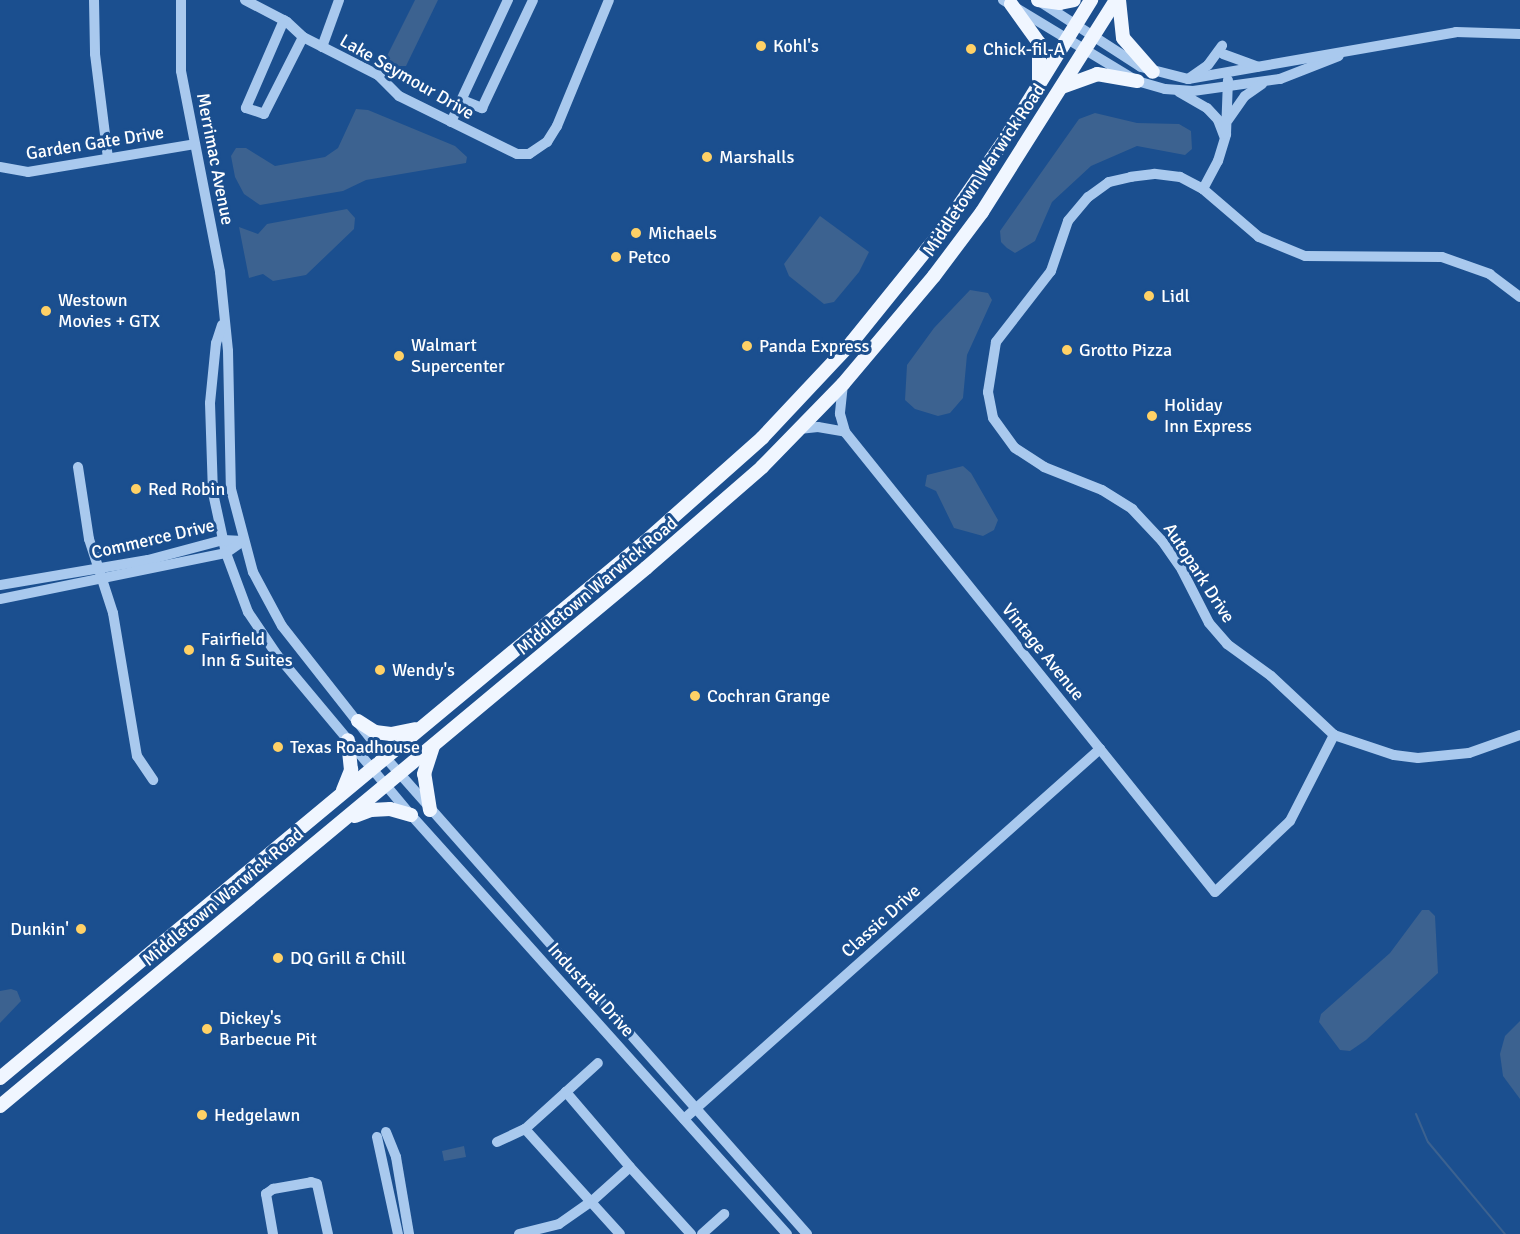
<!DOCTYPE html>
<html>
<head>
<meta charset="utf-8">
<style>
	body { margin:0 }
	#map { position:relative; width:1520px; height:1234px; overflow:hidden; background:#1b4f8f; font-family:Signika,sans-serif }
	div>[style] { position:absolute }
	.water>* { inset:0; background:#3c6290 }
	.stream>* { height:2px; margin:-1px; padding:0 1px; transform-origin:1px; border-radius:1px; background:#3c6290 }
	.minor>* { height:10px; margin:-5px; padding:0 5px; transform-origin:5px; border-radius:5px; background:#a9c9ee }
	.major>* { height:14px; margin:-7px; padding:0 7px; transform-origin:7px; border-radius:7px; background:#f0f6ff }
	.dots>* { width:16px; height:16px; translate:-50% -50%; box-sizing:border-box; border:3px solid #1b4f8f; border-radius:50% }
	span { translate:-50% -50%; white-space:nowrap; text-align:center; line-height:1.15; -webkit-text-stroke:6px #1b4f8f; paint-order:stroke }
	.poi-label { font-size:18px; color:#fff }
	.left { translate:0 -50%; text-align:left }
	.right { translate:-100% -50%; text-align:right }
	.street-label { font-size:18px; color:#fff }
</style>
</head>
<body>
<div id="map">
	<div class="water">
		<div style="clip-path:polygon(415px 0,438px 0,406px 66px,389px 66px,386px 58px)"></div>
		<div style="clip-path:polygon(356px 109px,368px 110px,455px 146px,467px 157px,466px 163px,366px 180px,343px 191px,260px 205px,244px 194px,235px 177px,231px 156px,236px 148px,246px 148px,275px 166px,325px 157px,338px 148px)"></div>
		<div style="clip-path:polygon(1095px 113px,1137px 123px,1179px 124px,1191px 131px,1192px 149px,1185px 155px,1137px 146px,1091px 166px,1052px 202px,1035px 241px,1015px 253px,1007px 248px,1001px 242px,1000px 231px,1079px 119px)"></div>
		<div style="clip-path:polygon(347px 209px,355px 218px,354px 229px,306px 275px,273px 281px,263px 274px,249px 278px,239px 227px,258px 234px,267px 224px)"></div>
		<div style="clip-path:polygon(820px 216px,869px 252px,859px 272px,834px 302px,824px 304px,789px 276px,784px 264px)"></div>
		<div style="clip-path:polygon(970px 290px,988px 293px,992px 300px,967px 355px,963px 398px,950px 413px,938px 416px,915px 409px,905px 400px,907px 365px,934px 328px)"></div>
		<div style="clip-path:polygon(963px 466px,971px 473px,998px 520px,994px 530px,983px 536px,954px 528px,936px 491px,925px 486px,927px 475px)"></div>
		<div style="clip-path:polygon(1422px 910px,1429px 910px,1435px 916px,1438px 973px,1366px 1040px,1350px 1051px,1340px 1050px,1319px 1022px,1321px 1014px,1390px 953px)"></div>
		<div style="clip-path:polygon(11px 989px,17px 991px,21px 1001px,0 1023px,0 991px)"></div>
		<div style="clip-path:polygon(1520px 1021px,1520px 1099px,1503px 1076px,1500px 1054px,1505px 1036px)"></div>
		<div style="clip-path:polygon(464px 1146px,466px 1157px,444px 1161px,442px 1151px)"></div>
	</div>
	<div class="stream">
		<div style="left:1416px;top:1114px;width:30px;rotate:67deg"></div>
		<div style="left:1428px;top:1142px;width:120px;rotate:50.1deg"></div>
	</div>
	<div class="minor">
		<div style="left:94px;top:0;width:54px;rotate:88.9deg"></div>
		<div style="left:95px;top:54px;width:105px;rotate:82.9deg"></div>
		<div style="left:181px;top:0;width:71px;rotate:90deg"></div>
		<div style="left:181px;top:71px;width:205px;rotate:79deg"></div>
		<div style="left:220px;top:272px;width:79px;rotate:84.2deg"></div>
		<div style="left:228px;top:351px;width:138px;rotate:88.8deg"></div>
		<div style="left:231px;top:489px;width:86px;rotate:75.2deg"></div>
		<div style="left:253px;top:572px;width:61px;rotate:61.8deg"></div>
		<div style="left:282px;top:626px;width:167px;rotate:51.8deg"></div>
		<div style="left:385px;top:757px;width:637px;rotate:48.5deg"></div>
		<div style="left:245px;top:0;width:47px;rotate:27.6deg"></div>
		<div style="left:287px;top:22px;width:22px;rotate:43deg"></div>
		<div style="left:303px;top:37px;width:84px;rotate:26.9deg"></div>
		<div style="left:378px;top:75px;width:30px;rotate:45deg"></div>
		<div style="left:399px;top:96px;width:131px;rotate:26.2deg"></div>
		<div style="left:517px;top:154px;width:12px"></div>
		<div style="left:529px;top:154px;width:22px;rotate:-34deg"></div>
		<div style="left:547px;top:142px;width:19px;rotate:-58deg"></div>
		<div style="left:557px;top:126px;width:136px;rotate:-67.6deg"></div>
		<div style="left:1003px;top:0;width:157px;rotate:31.2deg"></div>
		<div style="left:1137px;top:81px;width:29px;rotate:16deg"></div>
		<div style="left:1165px;top:89px;width:28px;rotate:4deg"></div>
		<div style="left:1193px;top:91px;width:88px;rotate:-7.9deg"></div>
		<div style="left:1280px;top:79px;width:63px;rotate:-21.3deg"></div>
		<div style="left:1039px;top:1px;width:121px;rotate:32.9deg"></div>
		<div style="left:1141px;top:67px;width:49px;rotate:14.3deg"></div>
		<div style="left:1188px;top:79px;width:272px;rotate:-9.9deg"></div>
		<div style="left:1456px;top:32px;width:64px;rotate:1.8deg"></div>
		<div style="left:284px;top:20px;width:96px;rotate:113.4deg"></div>
		<div style="left:246px;top:108px;width:19px;rotate:18deg"></div>
		<div style="left:264px;top:114px;width:86px;rotate:-63.1deg"></div>
		<div style="left:322px;top:47px;width:50px;rotate:-70.1deg"></div>
		<div style="left:1223px;top:54px;width:37px;rotate:20deg"></div>
		<div style="left:1188px;top:79px;width:24px;rotate:-35deg"></div>
		<div style="left:1208px;top:65px;width:24px;rotate:-54deg"></div>
		<div style="left:1179px;top:92px;width:32px;rotate:30deg"></div>
		<div style="left:1207px;top:108px;width:16px;rotate:47deg"></div>
		<div style="left:1218px;top:120px;width:17px;rotate:69deg"></div>
		<div style="left:462px;top:100px;width:22px;rotate:22deg"></div>
		<div style="left:482px;top:108px;width:119px;rotate:-64.7deg"></div>
		<div style="left:1228px;top:120px;width:29px;rotate:-55deg"></div>
		<div style="left:1245px;top:96px;width:21px;rotate:-35deg"></div>
		<div style="left:451px;top:122px;width:135px;rotate:-65deg"></div>
		<div style="left:0;top:167px;width:28px;rotate:10deg"></div>
		<div style="left:28px;top:172px;width:169px;rotate:-9.5deg"></div>
		<div style="left:1203px;top:189px;width:32px;rotate:-62deg"></div>
		<div style="left:1218px;top:161px;width:28px;rotate:-73deg"></div>
		<div style="left:1226px;top:134px;width:54px;rotate:-87.9deg"></div>
		<div style="left:1520px;top:297px;width:38px;rotate:-143deg"></div>
		<div style="left:1490px;top:274px;width:51px;rotate:-160.5deg"></div>
		<div style="left:1442px;top:257px;width:137px;rotate:-179.6deg"></div>
		<div style="left:1305px;top:256px;width:50px;rotate:-157.6deg"></div>
		<div style="left:1259px;top:237px;width:74px;rotate:-139.4deg"></div>
		<div style="left:1203px;top:189px;width:26px;rotate:-152deg"></div>
		<div style="left:1180px;top:177px;width:26px;rotate:-173deg"></div>
		<div style="left:1154px;top:174px;width:23px;rotate:173deg"></div>
		<div style="left:1131px;top:177px;width:23px;rotate:167deg"></div>
		<div style="left:1109px;top:182px;width:26px;rotate:144deg"></div>
		<div style="left:1088px;top:197px;width:31px;rotate:130deg"></div>
		<div style="left:1068px;top:221px;width:53px;rotate:108.8deg"></div>
		<div style="left:1051px;top:271px;width:90px;rotate:127.8deg"></div>
		<div style="left:996px;top:342px;width:51px;rotate:99.1deg"></div>
		<div style="left:988px;top:392px;width:26px;rotate:79deg"></div>
		<div style="left:993px;top:418px;width:37px;rotate:54deg"></div>
		<div style="left:1015px;top:448px;width:35px;rotate:33deg"></div>
		<div style="left:1044px;top:467px;width:62px;rotate:21.6deg"></div>
		<div style="left:1102px;top:490px;width:36px;rotate:32deg"></div>
		<div style="left:1132px;top:509px;width:44px;rotate:46.8deg"></div>
		<div style="left:1162px;top:541px;width:35px;rotate:55deg"></div>
		<div style="left:1182px;top:570px;width:59px;rotate:63deg"></div>
		<div style="left:1209px;top:623px;width:28px;rotate:49deg"></div>
		<div style="left:1227px;top:644px;width:54px;rotate:36deg"></div>
		<div style="left:1271px;top:676px;width:86px;rotate:43.1deg"></div>
		<div style="left:1334px;top:735px;width:63px;rotate:18.4deg"></div>
		<div style="left:1394px;top:755px;width:24px;rotate:7deg"></div>
		<div style="left:1418px;top:758px;width:51px;rotate:-5.6deg"></div>
		<div style="left:1469px;top:753px;width:54px;rotate:-19.4deg"></div>
		<div style="left:222px;top:325px;width:19px;rotate:108deg"></div>
		<div style="left:216px;top:343px;width:60px;rotate:95.7deg"></div>
		<div style="left:210px;top:403px;width:90px;rotate:88.1deg"></div>
		<div style="left:213px;top:493px;width:61px;rotate:77.8deg"></div>
		<div style="left:226px;top:553px;width:63px;rotate:69.6deg"></div>
		<div style="left:248px;top:612px;width:52px;rotate:56deg"></div>
		<div style="left:277px;top:655px;width:209px;rotate:50.1deg"></div>
		<div style="left:411px;top:815px;width:563px;rotate:48.1deg"></div>
		<div style="left:843px;top:384px;width:30px;rotate:96deg"></div>
		<div style="left:840px;top:414px;width:19px;rotate:74deg"></div>
		<div style="left:845px;top:432px;width:590px;rotate:51.19deg"></div>
		<div style="left:1215px;top:892px;width:103px;rotate:-43.4deg"></div>
		<div style="left:1290px;top:821px;width:97px;rotate:-62.9deg"></div>
		<div style="left:799px;top:429px;width:19px;rotate:-6deg"></div>
		<div style="left:818px;top:427px;width:27px;rotate:10deg"></div>
		<div style="left:78px;top:467px;width:73px;rotate:81.3deg"></div>
		<div style="left:89px;top:539px;width:78px;rotate:72deg"></div>
		<div style="left:113px;top:613px;width:145px;rotate:80.5deg"></div>
		<div style="left:137px;top:756px;width:29px;rotate:56deg"></div>
		<div style="left:0;top:585px;width:150px;rotate:-9.6deg"></div>
		<div style="left:148px;top:560px;width:78px;rotate:-14.9deg"></div>
		<div style="left:223px;top:540px;width:20px;rotate:3deg"></div>
		<div style="left:0;top:599px;width:231px;rotate:-11.5deg"></div>
		<div style="left:226px;top:553px;width:21px;rotate:-35deg"></div>
		<div style="left:566px;top:1092px;width:43px;rotate:-42.2deg"></div>
		<div style="left:684px;top:1119px;width:557px;rotate:-41.65deg"></div>
		<div style="left:386px;top:1132px;width:27px;rotate:68deg"></div>
		<div style="left:396px;top:1157px;width:78px;rotate:80.4deg"></div>
		<div style="left:377px;top:1137px;width:99px;rotate:77.8deg"></div>
		<div style="left:497px;top:1142px;width:31px;rotate:-25deg"></div>
		<div style="left:630px;top:1167px;width:91px;rotate:47.7deg"></div>
		<div style="left:273px;top:1234px;width:41px;rotate:-99.9deg"></div>
		<div style="left:266px;top:1194px;width:9px;rotate:-36deg"></div>
		<div style="left:273px;top:1189px;width:39px;rotate:-10deg"></div>
		<div style="left:311px;top:1182px;width:6px;rotate:18deg"></div>
		<div style="left:317px;top:1184px;width:51px;rotate:77.6deg"></div>
		<div style="left:519px;top:1234px;width:41px;rotate:-14deg"></div>
		<div style="left:559px;top:1224px;width:39px;rotate:-35deg"></div>
		<div style="left:591px;top:1202px;width:52px;rotate:-41.9deg"></div>
		<div style="left:630px;top:1167px;width:99px;rotate:-130.5deg"></div>
		<div style="left:566px;top:1092px;width:55px;rotate:137.9deg"></div>
		<div style="left:525px;top:1129px;width:98px;rotate:47.9deg"></div>
		<div style="left:591px;top:1202px;width:43px;rotate:47.8deg"></div>
		<div style="left:702px;top:1234px;width:30px;rotate:-42deg"></div>
	</div>
	<div class="major">
		<div style="left:1038px;top:0;width:22px;rotate:8deg"></div>
		<div style="left:1060px;top:3px;width:14px;rotate:-12deg"></div>
		<div style="left:1119px;top:0;width:38px;rotate:84deg"></div>
		<div style="left:1123px;top:38px;width:45px;rotate:48.6deg"></div>
		<div style="left:1011px;top:4px;width:48px;rotate:54.3deg"></div>
		<div style="left:1039px;top:43px;width:36px;rotate:90deg"></div>
		<div style="left:1062px;top:87px;width:37px;rotate:-20deg"></div>
		<div style="left:1097px;top:74px;width:41px;rotate:9.9deg"></div>
		<div style="left:358px;top:721px;width:20px;rotate:33deg"></div>
		<div style="left:375px;top:732px;width:16px;rotate:7deg"></div>
		<div style="left:391px;top:734px;width:25px;rotate:-11deg"></div>
		<div style="left:343px;top:790px;width:22px;rotate:-68deg"></div>
		<div style="left:351px;top:770px;width:30px;rotate:-96deg"></div>
		<div style="left:430px;top:810px;width:36px;rotate:-99deg"></div>
		<div style="left:424px;top:774px;width:28px;rotate:-72deg"></div>
		<div style="left:355px;top:816px;width:17px;rotate:-21deg"></div>
		<div style="left:371px;top:810px;width:19px;rotate:-3deg"></div>
		<div style="left:390px;top:809px;width:22px;rotate:16deg"></div>
		<div style="left:0;top:1078px;width:839px;rotate:-39.73deg"></div>
		<div style="left:645px;top:542px;width:157px;rotate:-41.6deg"></div>
		<div style="left:762px;top:438px;width:132px;rotate:-46.8deg"></div>
		<div style="left:852px;top:342px;width:140px;rotate:-51.1deg"></div>
		<div style="left:940px;top:233px;width:112px;rotate:-55.2deg"></div>
		<div style="left:1004px;top:141px;width:166px;rotate:-58.3deg"></div>
		<div style="left:0;top:1106px;width:841px;rotate:-39.79deg"></div>
		<div style="left:646px;top:568px;width:154px;rotate:-41deg"></div>
		<div style="left:762px;top:467px;width:116px;rotate:-45.7deg"></div>
		<div style="left:843px;top:384px;width:141px;rotate:-49.9deg"></div>
		<div style="left:934px;top:276px;width:80px;rotate:-53.1deg"></div>
		<div style="left:982px;top:212px;width:251px;rotate:-57.7deg"></div>
	</div>
	<div class="dots">
		<div style="left:761px;top:46px;background:#ffd166"></div>
		<div style="left:971px;top:49px;background:#ffd166"></div>
		<div style="left:707px;top:157px;background:#ffd166"></div>
		<div style="left:636px;top:233px;background:#ffd166"></div>
		<div style="left:616px;top:257px;background:#ffd166"></div>
		<div style="left:1149px;top:296px;background:#ffd166"></div>
		<div style="left:46px;top:311px;background:#ffd166"></div>
		<div style="left:747px;top:346px;background:#ffd166"></div>
		<div style="left:1067px;top:350px;background:#ffd166"></div>
		<div style="left:399px;top:356px;background:#ffd166"></div>
		<div style="left:1152px;top:416px;background:#ffd166"></div>
		<div style="left:136px;top:489px;background:#ffd166"></div>
		<div style="left:189px;top:650px;background:#ffd166"></div>
		<div style="left:380px;top:670px;background:#ffd166"></div>
		<div style="left:695px;top:696px;background:#ffd166"></div>
		<div style="left:278px;top:747px;background:#ffd166"></div>
		<div style="left:81px;top:929px;background:#ffd166"></div>
		<div style="left:278px;top:958px;background:#ffd166"></div>
		<div style="left:207px;top:1029px;background:#ffd166"></div>
		<div style="left:202px;top:1115px;background:#ffd166"></div>
	</div>
	<div class="poi-label">
		<span class="left" style="left:773px;top:46px">Kohl's</span>
		<span class="left" style="left:983px;top:49px">Chick-fil-A</span>
		<span class="left" style="left:719px;top:157px">Marshalls</span>
		<span class="left" style="left:648px;top:233px">Michaels</span>
		<span class="left" style="left:628px;top:257px">Petco</span>
		<span class="left" style="left:1161px;top:296px">Lidl</span>
		<span class="left" style="left:58px;top:311px">Westown<br>Movies + GTX</span>
		<span class="left" style="left:411px;top:356px">Walmart<br>Supercenter</span>
		<span class="left" style="left:759px;top:346px">Panda Express</span>
		<span class="left" style="left:1079px;top:350px">Grotto Pizza</span>
		<span class="left" style="left:1164px;top:416px">Holiday<br>Inn Express</span>
		<span class="left" style="left:148px;top:489px">Red Robin</span>
		<span class="left" style="left:201px;top:650px">Fairfield<br>Inn &amp; Suites</span>
		<span class="left" style="left:392px;top:670px">Wendy's</span>
		<span class="left" style="left:707px;top:696px">Cochran Grange</span>
		<span class="left" style="left:290px;top:747px">Texas Roadhouse</span>
		<span class="right" style="left:69px;top:929px">Dunkin'</span>
		<span class="left" style="left:290px;top:958px">DQ Grill &amp; Chill</span>
		<span class="left" style="left:219px;top:1029px">Dickey's<br>Barbecue Pit</span>
		<span class="left" style="left:214px;top:1115px">Hedgelawn</span>
	</div>
	<div class="street-label">
		<span style="left:407px;top:77px;rotate:30deg">Lake Seymour Drive</span>
		<span style="left:95px;top:143px;rotate:-9deg">Garden Gate Drive</span>
		<span style="left:215px;top:159px;rotate:79deg">Merrimac Avenue</span>
		<span style="left:984px;top:170px;rotate:-56deg">Middletown Warwick Road</span>
		<span style="left:153px;top:539px;rotate:-13deg">Commerce Drive</span>
		<span style="left:1199px;top:573px;rotate:57deg">Autopark Drive</span>
		<span style="left:597px;top:586px;rotate:-40deg">Middletown Warwick Road</span>
		<span style="left:1043px;top:652px;rotate:51deg">Vintage Avenue</span>
		<span style="left:223px;top:897px;rotate:-40deg">Middletown Warwick Road</span>
		<span style="left:881px;top:921px;rotate:-42deg">Classic Drive</span>
		<span style="left:591px;top:990px;rotate:48deg">Industrial Drive</span>
	</div>
</div>
</body>
</html>
